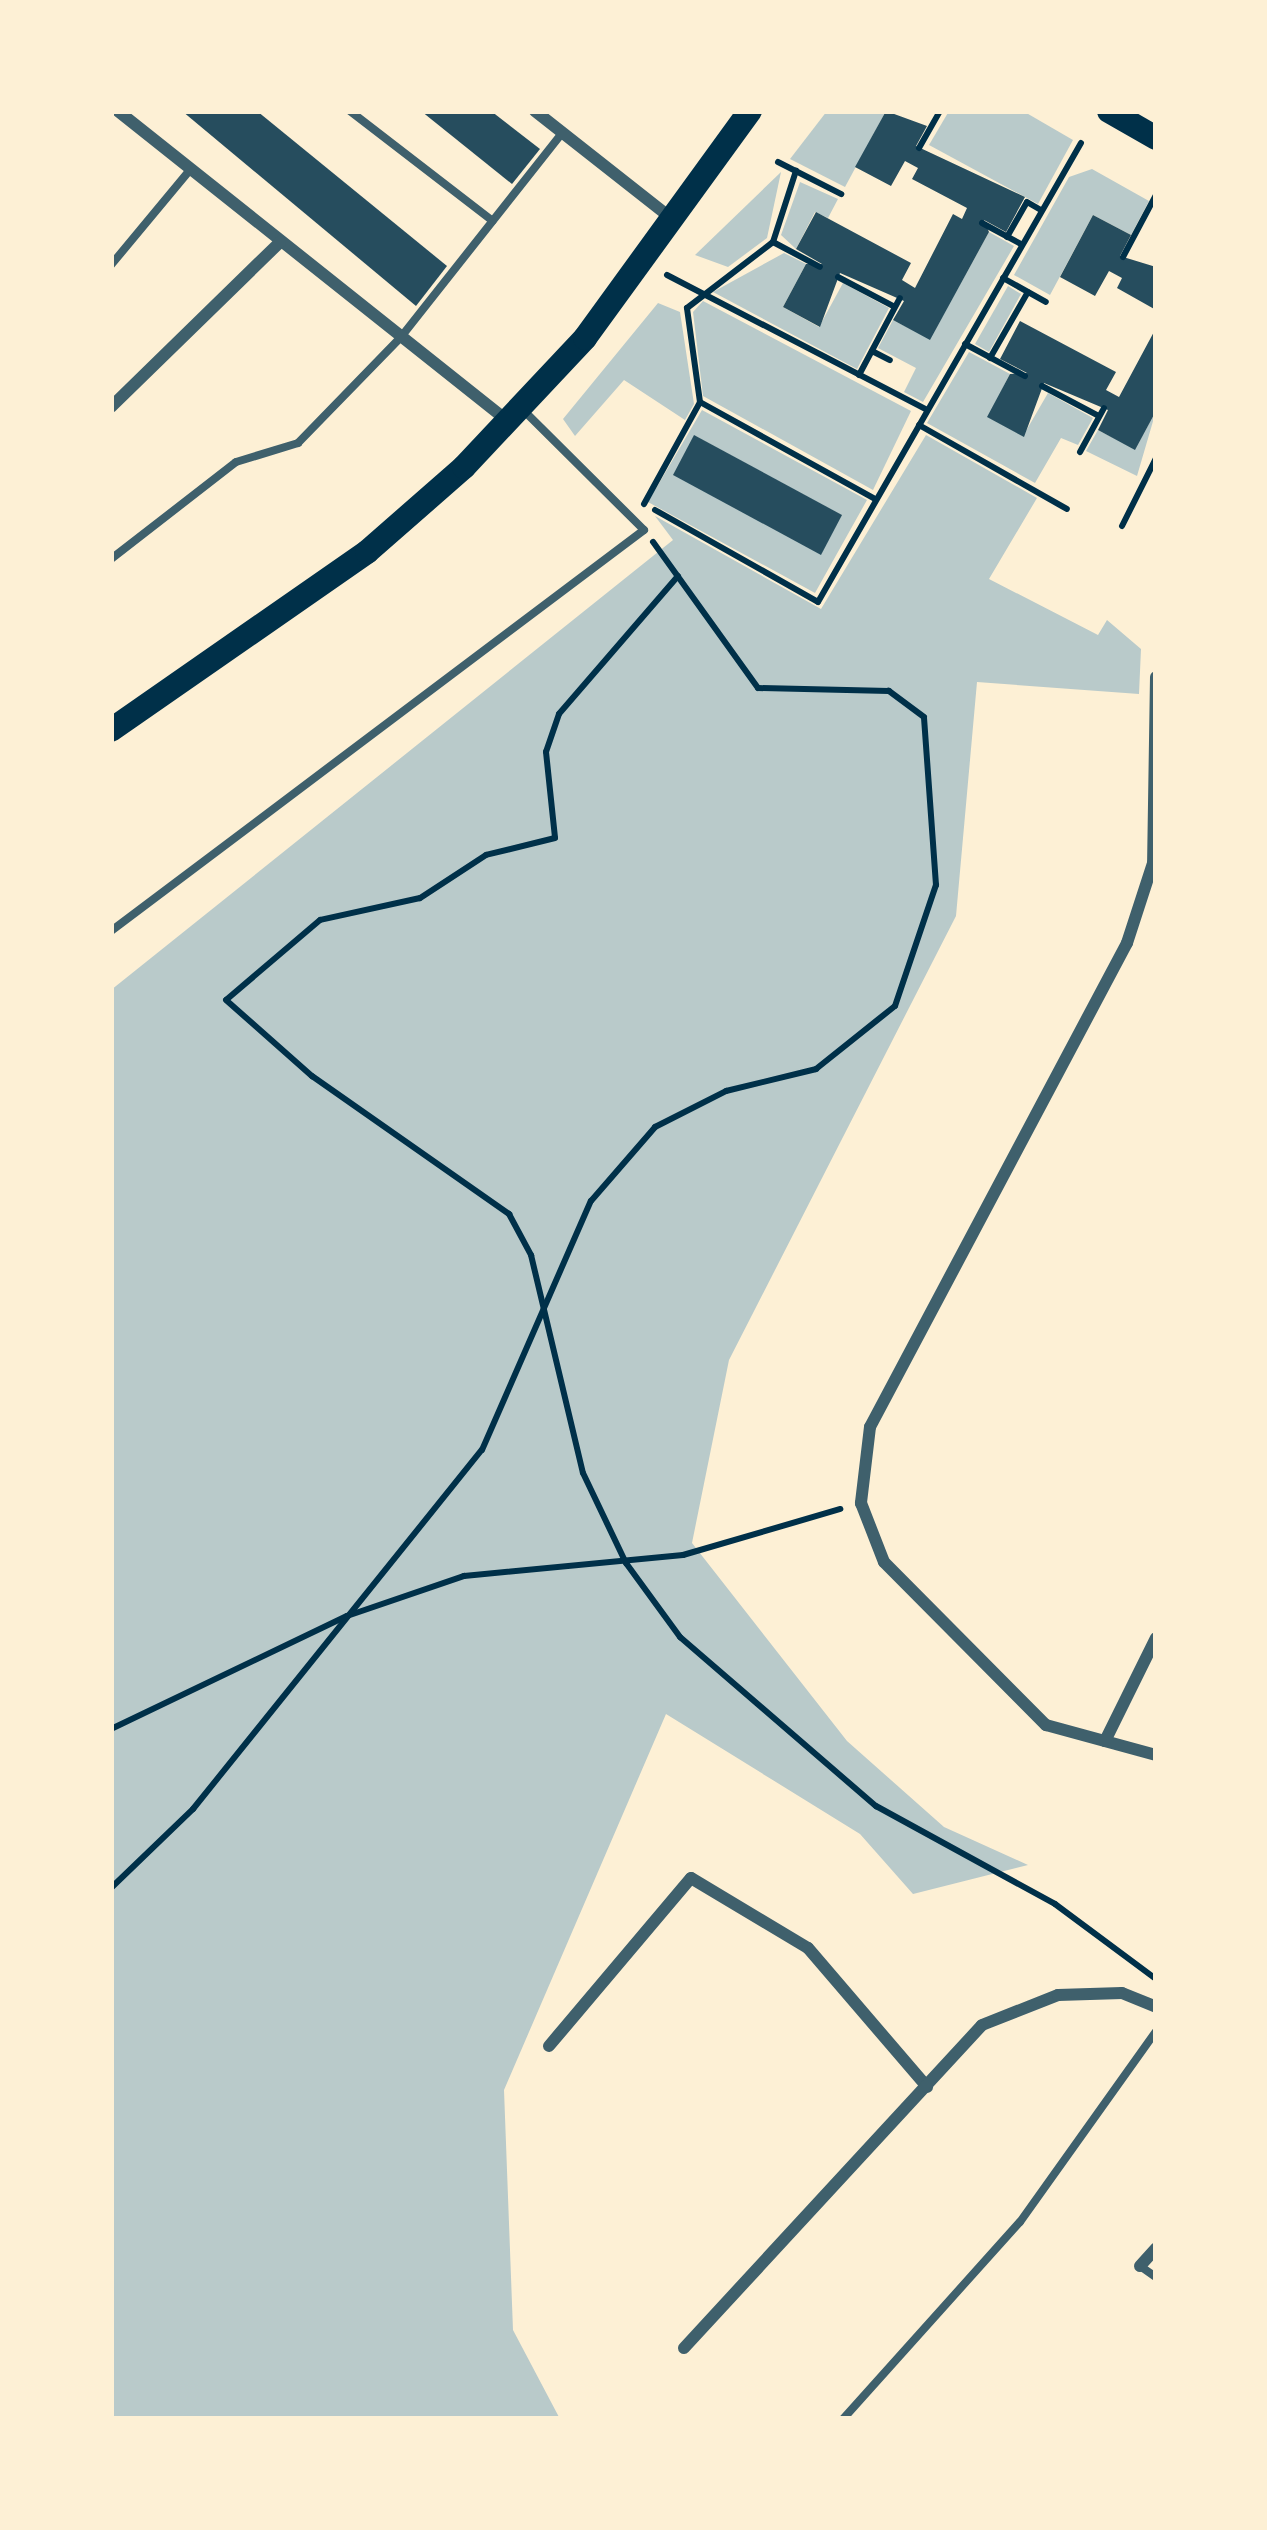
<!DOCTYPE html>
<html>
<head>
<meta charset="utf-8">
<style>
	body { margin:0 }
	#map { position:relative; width:1267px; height:2530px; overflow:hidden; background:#fdf0d5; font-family:"Space Grotesk",sans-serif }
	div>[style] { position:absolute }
	.green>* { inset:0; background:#b9caca }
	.building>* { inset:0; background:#264d5e }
	.path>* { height:6px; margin:-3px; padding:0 3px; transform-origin:3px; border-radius:3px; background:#003049 }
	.service>* { height:8px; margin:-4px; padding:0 4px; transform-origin:4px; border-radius:4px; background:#3f606c }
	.minor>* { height:12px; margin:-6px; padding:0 6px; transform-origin:6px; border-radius:6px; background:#3f606c }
	.secondary>* { height:24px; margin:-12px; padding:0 12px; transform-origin:12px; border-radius:12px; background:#003049 }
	span { translate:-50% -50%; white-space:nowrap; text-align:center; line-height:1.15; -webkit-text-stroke:10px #fdf0d5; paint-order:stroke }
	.frame { position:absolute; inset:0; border:114px solid #fdf0d5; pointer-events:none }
</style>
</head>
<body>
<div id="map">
	<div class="green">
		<div style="clip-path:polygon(827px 111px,886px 111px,845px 187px,790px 159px)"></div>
		<div style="clip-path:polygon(949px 111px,1023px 111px,1073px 140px,1038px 204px,929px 145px)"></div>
		<div style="clip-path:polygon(1092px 169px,1149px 201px,1131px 235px,1093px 215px,1050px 295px,1014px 275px,1069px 177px)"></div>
		<div style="clip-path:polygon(781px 172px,767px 238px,728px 267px,695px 255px)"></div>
		<div style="clip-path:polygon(800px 182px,838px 199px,828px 218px,815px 212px,796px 249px,781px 235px)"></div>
		<div style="clip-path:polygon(989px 232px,1014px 246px,923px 402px,904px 392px,916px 368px,878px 348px,893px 320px,930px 339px)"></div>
		<div style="clip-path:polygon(784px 253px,806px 264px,783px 307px,819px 327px,843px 283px,889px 308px,857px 369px,713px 292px)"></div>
		<div style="clip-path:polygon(1008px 286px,1021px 294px,989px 352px,975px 344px)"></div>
		<div style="clip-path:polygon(703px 301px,911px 411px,873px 490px,703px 396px,693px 312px)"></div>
		<div style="clip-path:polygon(658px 303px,680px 312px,694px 404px,685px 420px,624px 380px,575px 436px,563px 419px)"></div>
		<div style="clip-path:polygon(969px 352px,1010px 374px,988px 417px,1023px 436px,1048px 393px,1093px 418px,1078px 445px,1061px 438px,1035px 483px,927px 423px)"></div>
		<div style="clip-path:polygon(evenodd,702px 410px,867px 500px,815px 593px,648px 502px,702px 410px,695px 436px,841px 515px,821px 554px,695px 436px)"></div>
		<div style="clip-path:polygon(1156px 411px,1137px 476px,1086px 451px,1098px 430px,1135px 449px)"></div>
		<div style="clip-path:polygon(926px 435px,1037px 498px,989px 579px,1098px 635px,1107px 620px,1141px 649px,1139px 694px,977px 682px,956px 916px,729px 1360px,692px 1543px,847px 1741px,944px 1827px,1028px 1865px,913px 1894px,860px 1834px,666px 1714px,504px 2090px,513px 2330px,560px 2419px,111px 2419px,111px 990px,673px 540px,655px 516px,821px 609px)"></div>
	</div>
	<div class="building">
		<div style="clip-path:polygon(182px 111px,257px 111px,447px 266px,416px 306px)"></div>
		<div style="clip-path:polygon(421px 111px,491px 111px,540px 149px,512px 184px)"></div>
		<div style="clip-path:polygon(886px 111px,927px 126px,916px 146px,1025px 197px,1006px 232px,984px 220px,989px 232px,930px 340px,893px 320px,904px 301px,840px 273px,820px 327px,783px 307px,806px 264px,822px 264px,796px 249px,816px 212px,911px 263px,902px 280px,915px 288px,953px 214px,962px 219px,967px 208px,912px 179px,918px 168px,905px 161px,891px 186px,855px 167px)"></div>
		<div style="clip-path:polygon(1093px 215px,1131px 235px,1120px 256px,1156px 267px,1156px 310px,1117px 288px,1122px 278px,1109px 271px,1095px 296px,1060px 277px)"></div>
		<div style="clip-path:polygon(1020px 321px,1116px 372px,1106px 390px,1119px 397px,1156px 328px,1156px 411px,1135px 450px,1098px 430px,1108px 410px,1044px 383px,1024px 437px,987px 417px,1010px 374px,1027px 373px,1000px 359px)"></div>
		<div style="clip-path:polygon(694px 435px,842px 515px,821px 555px,673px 475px)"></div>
	</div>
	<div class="path">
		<div style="left:919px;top:148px;width:43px;rotate:-60.4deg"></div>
		<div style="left:778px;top:162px;width:71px;rotate:26.9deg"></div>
		<div style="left:982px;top:223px;width:44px;rotate:28.3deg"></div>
		<div style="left:1007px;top:237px;width:40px;rotate:-60.3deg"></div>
		<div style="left:1027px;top:202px;width:16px;rotate:30deg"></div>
		<div style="left:773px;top:242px;width:53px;rotate:28deg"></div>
		<div style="left:1123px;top:257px;width:70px;rotate:-62deg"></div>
		<div style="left:667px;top:275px;width:293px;rotate:27.4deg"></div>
		<div style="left:838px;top:277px;width:62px;rotate:27.8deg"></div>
		<div style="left:1003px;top:278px;width:49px;rotate:29.2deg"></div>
		<div style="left:965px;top:344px;width:68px;rotate:28.1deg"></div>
		<div style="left:872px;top:351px;width:20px;rotate:27deg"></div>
		<div style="left:990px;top:358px;width:76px;rotate:-60.1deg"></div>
		<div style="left:859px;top:375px;width:87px;rotate:-62deg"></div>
		<div style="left:1042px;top:386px;width:64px;rotate:27.8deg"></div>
		<div style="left:700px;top:402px;width:200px;rotate:29deg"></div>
		<div style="left:919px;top:425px;width:170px;rotate:29.6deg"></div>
		<div style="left:1080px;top:452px;width:50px;rotate:-61.4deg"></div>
		<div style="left:644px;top:504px;width:116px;rotate:-61.2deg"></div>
		<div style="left:700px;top:402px;width:95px;rotate:-97.9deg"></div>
		<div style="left:687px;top:308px;width:108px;rotate:-37.5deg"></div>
		<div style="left:773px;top:242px;width:75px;rotate:-72.1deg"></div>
		<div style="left:655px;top:510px;width:187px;rotate:29.4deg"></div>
		<div style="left:818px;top:602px;width:529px;rotate:-60.19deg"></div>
		<div style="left:1122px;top:526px;width:76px;rotate:-63.4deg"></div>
		<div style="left:678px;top:576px;width:182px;rotate:130.8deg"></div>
		<div style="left:559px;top:714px;width:40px;rotate:108.9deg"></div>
		<div style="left:546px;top:752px;width:86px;rotate:84deg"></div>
		<div style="left:555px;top:838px;width:71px;rotate:166.2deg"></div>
		<div style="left:486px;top:855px;width:79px;rotate:146.9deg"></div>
		<div style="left:420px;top:898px;width:102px;rotate:167.6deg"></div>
		<div style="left:320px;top:920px;width:123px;rotate:139.6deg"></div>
		<div style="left:226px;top:1000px;width:115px;rotate:41.5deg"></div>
		<div style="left:312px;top:1076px;width:241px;rotate:35deg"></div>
		<div style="left:509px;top:1214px;width:47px;rotate:61.8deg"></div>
		<div style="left:531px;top:1255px;width:224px;rotate:76.6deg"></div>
		<div style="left:583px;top:1473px;width:100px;rotate:64.5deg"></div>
		<div style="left:626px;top:1563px;width:92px;rotate:53.9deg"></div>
		<div style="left:680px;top:1637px;width:259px;rotate:40.8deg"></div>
		<div style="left:876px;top:1806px;width:204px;rotate:28.7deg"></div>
		<div style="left:1055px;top:1904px;width:126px;rotate:36.6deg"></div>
		<div style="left:111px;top:1729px;width:262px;rotate:-25.6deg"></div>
		<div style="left:347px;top:1616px;width:124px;rotate:-18.9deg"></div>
		<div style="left:464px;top:1576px;width:220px;rotate:-5.5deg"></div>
		<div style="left:683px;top:1555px;width:164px;rotate:-16.3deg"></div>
		<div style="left:111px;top:1888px;width:114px;rotate:-43.9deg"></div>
		<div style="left:193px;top:1809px;width:461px;rotate:-51.2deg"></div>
		<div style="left:482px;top:1450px;width:272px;rotate:-66.4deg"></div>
		<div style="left:591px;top:1201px;width:98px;rotate:-49.1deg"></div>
		<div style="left:655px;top:1127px;width:80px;rotate:-26.9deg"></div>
		<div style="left:726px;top:1091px;width:93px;rotate:-13.7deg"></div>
		<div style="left:816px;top:1069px;width:101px;rotate:-38.6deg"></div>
		<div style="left:895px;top:1006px;width:128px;rotate:-71.3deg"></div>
		<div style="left:936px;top:885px;width:168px;rotate:-94.1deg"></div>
		<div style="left:924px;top:717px;width:44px;rotate:-143.4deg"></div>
		<div style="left:889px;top:691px;width:131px;rotate:-178.7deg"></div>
		<div style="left:758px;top:688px;width:180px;rotate:-125.7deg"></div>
	</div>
	<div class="service">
		<div style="left:350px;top:111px;width:180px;rotate:37.6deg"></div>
		<div style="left:111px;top:265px;width:124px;rotate:-50.3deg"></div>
		<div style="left:111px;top:559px;width:158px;rotate:-37.8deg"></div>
		<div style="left:236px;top:462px;width:65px;rotate:-17deg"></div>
		<div style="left:298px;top:443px;width:148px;rotate:-45.8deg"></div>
		<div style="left:401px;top:337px;width:260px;rotate:-51.7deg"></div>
		<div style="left:111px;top:931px;width:667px;rotate:-36.96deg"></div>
		<div style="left:644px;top:530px;width:169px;rotate:-135.2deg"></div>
		<div style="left:1140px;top:2266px;width:19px;rotate:35deg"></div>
		<div style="left:843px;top:2419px;width:265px;rotate:-48.1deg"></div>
		<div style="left:1020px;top:2222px;width:234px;rotate:-54.5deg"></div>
	</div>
	<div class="minor">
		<div style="left:118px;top:111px;width:497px;rotate:38.5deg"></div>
		<div style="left:535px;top:111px;width:174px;rotate:38.2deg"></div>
		<div style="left:111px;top:407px;width:236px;rotate:-44.3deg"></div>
		<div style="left:1156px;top:677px;width:186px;rotate:90.9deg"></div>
		<div style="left:1153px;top:863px;width:84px;rotate:108deg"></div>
		<div style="left:1127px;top:943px;width:548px;rotate:117.97deg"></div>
		<div style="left:870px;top:1427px;width:77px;rotate:96.8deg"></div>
		<div style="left:861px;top:1503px;width:63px;rotate:68.7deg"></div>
		<div style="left:884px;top:1562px;width:230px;rotate:45.2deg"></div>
		<div style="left:1046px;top:1725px;width:114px;rotate:15.3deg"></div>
		<div style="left:1105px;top:1741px;width:115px;rotate:-63.7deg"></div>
		<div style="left:549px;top:2046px;width:220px;rotate:-49.8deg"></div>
		<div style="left:691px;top:1878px;width:136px;rotate:30.9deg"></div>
		<div style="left:808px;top:1948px;width:183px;rotate:49.4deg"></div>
		<div style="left:1140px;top:2266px;width:24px;rotate:-48deg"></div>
		<div style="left:684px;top:2348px;width:439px;rotate:-47.3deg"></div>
		<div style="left:982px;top:2025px;width:82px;rotate:-21.5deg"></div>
		<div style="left:1058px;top:1995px;width:64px;rotate:-1.8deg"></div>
		<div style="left:1122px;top:1993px;width:37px;rotate:22deg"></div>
	</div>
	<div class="secondary">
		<div style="left:1109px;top:111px;width:54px;rotate:29.9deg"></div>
		<div style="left:111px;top:730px;width:312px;rotate:-34.8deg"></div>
		<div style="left:367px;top:552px;width:129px;rotate:-41.2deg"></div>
		<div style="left:464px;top:467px;width:177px;rotate:-46.8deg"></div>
		<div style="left:585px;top:338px;width:281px;rotate:-54deg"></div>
	</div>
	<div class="frame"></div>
</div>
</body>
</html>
